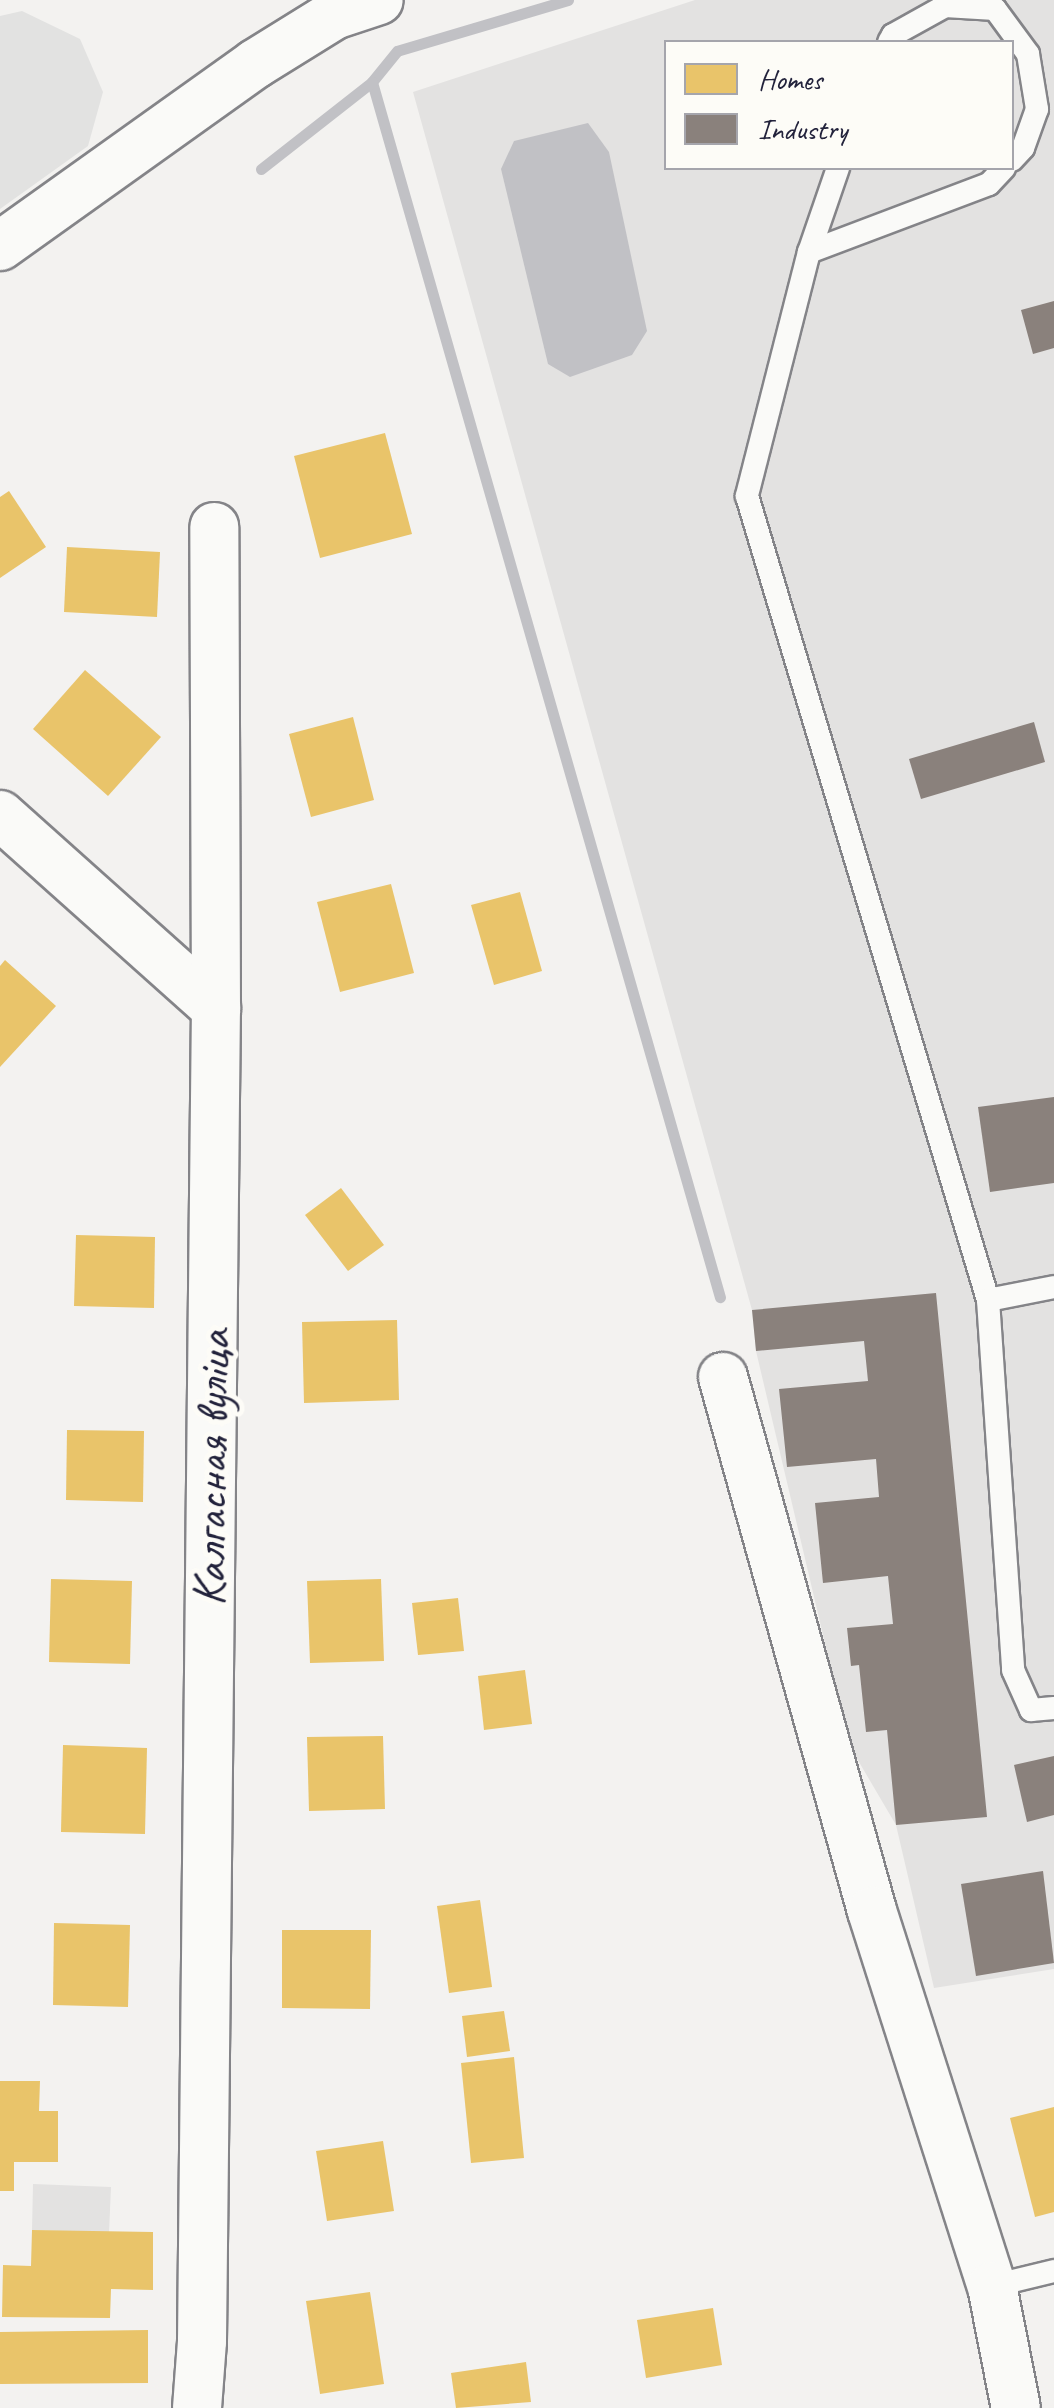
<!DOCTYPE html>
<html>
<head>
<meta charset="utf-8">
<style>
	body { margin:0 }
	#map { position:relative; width:1054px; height:2408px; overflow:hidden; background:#f3f2f0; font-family:Caveat,sans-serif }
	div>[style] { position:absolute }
	.built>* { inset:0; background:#e3e2e1 }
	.green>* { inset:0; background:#e2e2e1 }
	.water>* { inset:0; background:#c1c1c5 }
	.homes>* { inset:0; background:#e9c46a }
	.industry>* { inset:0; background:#8a817c }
	.stream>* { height:11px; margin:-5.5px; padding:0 5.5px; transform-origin:5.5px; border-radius:5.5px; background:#c1c1c5 }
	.roads { filter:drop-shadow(2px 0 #848488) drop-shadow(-2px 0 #848488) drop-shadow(0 2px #848488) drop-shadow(0 -2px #848488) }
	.service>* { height:22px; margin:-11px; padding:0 11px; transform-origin:11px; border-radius:11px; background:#fafaf8 }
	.minor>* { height:48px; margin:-24px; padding:0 24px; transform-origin:24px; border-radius:24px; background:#fafaf8 }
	span { translate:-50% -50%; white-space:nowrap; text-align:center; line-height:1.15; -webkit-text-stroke:10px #fdfcf7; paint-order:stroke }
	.street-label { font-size:48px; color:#22223b }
	.legend { position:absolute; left:664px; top:40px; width:350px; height:130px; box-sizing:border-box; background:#fdfcf7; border:2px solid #a5a5ac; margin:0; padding:12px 18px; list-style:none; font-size:30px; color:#22223b }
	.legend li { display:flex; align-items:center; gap:20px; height:50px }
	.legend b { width:50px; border:2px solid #a5a5ac }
</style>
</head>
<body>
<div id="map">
	<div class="built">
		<div style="clip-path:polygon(evenodd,695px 0,1054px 0,1054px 1969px,934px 1988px,896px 1825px,849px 1745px,756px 1351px,752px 1310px,413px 92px,695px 0,666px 42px,1012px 42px,1012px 168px,666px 168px,666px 42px)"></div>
		<div style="clip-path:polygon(33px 2184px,111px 2187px,109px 2233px,32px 2230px)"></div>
	</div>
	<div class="green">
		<div style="clip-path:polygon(22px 11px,80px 39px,103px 92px,88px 146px,0 209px,0 16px)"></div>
	</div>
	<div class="water">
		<div style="clip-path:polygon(588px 123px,609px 152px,647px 331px,632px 355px,570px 377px,548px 364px,501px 169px,514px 141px)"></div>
	</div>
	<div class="homes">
		<div style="clip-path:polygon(385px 433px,412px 534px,320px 558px,294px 456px)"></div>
		<div style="clip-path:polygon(9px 491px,46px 547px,0 578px,0 497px)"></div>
		<div style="clip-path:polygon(67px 547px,160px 552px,157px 617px,64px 612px)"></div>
		<div style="clip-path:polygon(85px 670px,161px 737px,108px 796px,33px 729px)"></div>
		<div style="clip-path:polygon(353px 717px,374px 800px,311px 817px,289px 734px)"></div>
		<div style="clip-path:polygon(391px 884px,414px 973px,340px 992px,317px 902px)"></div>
		<div style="clip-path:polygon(520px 892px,542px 971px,494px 985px,471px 905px)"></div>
		<div style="clip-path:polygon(5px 960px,56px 1006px,0 1067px,0 966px)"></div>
		<div style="clip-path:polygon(341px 1188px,384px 1245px,348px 1271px,305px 1215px)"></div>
		<div style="clip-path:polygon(76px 1235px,155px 1237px,154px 1308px,74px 1306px)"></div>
		<div style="clip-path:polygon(397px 1320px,399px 1400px,304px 1403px,302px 1322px)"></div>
		<div style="clip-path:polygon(67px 1430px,144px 1431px,143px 1502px,66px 1500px)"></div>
		<div style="clip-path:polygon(51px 1579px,132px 1581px,130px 1664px,49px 1662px)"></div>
		<div style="clip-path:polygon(381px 1579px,384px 1661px,310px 1663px,307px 1581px)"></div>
		<div style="clip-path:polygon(458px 1598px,464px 1651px,418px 1655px,412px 1603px)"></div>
		<div style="clip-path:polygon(525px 1670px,532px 1724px,484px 1730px,478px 1676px)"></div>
		<div style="clip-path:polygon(383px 1736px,385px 1809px,309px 1811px,307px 1737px)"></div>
		<div style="clip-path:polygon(63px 1745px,147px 1748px,145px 1834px,61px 1832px)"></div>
		<div style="clip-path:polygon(480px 1900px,492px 1987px,449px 1993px,437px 1906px)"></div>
		<div style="clip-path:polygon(54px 1923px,130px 1925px,128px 2007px,53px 2005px)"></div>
		<div style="clip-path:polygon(282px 1930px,371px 1930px,370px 2009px,282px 2008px)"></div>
		<div style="clip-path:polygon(504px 2011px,510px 2051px,467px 2057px,462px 2016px)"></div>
		<div style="clip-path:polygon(514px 2057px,524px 2158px,471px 2163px,461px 2063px)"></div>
		<div style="clip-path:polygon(0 2081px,40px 2081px,39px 2111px,58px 2111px,58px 2162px,14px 2162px,14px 2191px,0 2191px)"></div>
		<div style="clip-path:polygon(1054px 2107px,1054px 2212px,1035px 2217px,1010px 2118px)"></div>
		<div style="clip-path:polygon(383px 2141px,394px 2211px,327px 2221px,316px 2151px)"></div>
		<div style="clip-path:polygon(32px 2230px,153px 2232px,153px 2290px,111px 2289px,110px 2318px,2px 2317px,3px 2265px,31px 2266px)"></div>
		<div style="clip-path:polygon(370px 2292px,384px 2384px,320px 2394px,306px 2301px)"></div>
		<div style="clip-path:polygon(713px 2308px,722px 2365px,646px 2378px,637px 2320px)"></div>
		<div style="clip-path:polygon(148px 2330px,148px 2383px,0 2384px,0 2332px)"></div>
		<div style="clip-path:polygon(526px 2362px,531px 2402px,456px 2408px,451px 2373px)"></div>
	</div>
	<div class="industry">
		<div style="clip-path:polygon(1054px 301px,1054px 348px,1033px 354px,1021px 310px)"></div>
		<div style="clip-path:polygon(1034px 722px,1045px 762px,921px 799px,909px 759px)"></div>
		<div style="clip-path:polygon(1054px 1097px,1054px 1183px,990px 1192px,978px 1107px)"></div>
		<div style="clip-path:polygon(936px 1293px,987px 1817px,896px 1825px,887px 1730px,866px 1732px,859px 1665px,851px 1666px,847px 1628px,893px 1624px,888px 1576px,823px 1583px,815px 1503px,879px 1497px,876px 1459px,787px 1467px,779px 1389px,868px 1381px,864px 1341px,756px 1351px,752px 1310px)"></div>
		<div style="clip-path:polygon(1054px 1756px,1054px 1815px,1027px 1822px,1014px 1765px)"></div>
		<div style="clip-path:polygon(1043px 1871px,1054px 1963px,976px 1976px,961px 1884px)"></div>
	</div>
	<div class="stream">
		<div style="left:568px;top:0;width:178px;rotate:163.4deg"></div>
		<div style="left:397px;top:51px;width:40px;rotate:129deg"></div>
		<div style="left:372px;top:82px;width:1264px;rotate:74.02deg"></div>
		<div style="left:261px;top:169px;width:141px;rotate:-38.1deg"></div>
	</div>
	<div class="roads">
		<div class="service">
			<div style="left:889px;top:42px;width:8px;rotate:-60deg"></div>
			<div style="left:893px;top:35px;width:60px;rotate:-29.1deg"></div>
			<div style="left:945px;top:6px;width:50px;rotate:3.4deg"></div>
			<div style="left:995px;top:9px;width:56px;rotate:53.7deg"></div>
			<div style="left:1028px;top:54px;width:56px;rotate:80.7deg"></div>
			<div style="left:1037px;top:109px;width:41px;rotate:109.7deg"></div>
			<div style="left:1023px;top:148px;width:16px;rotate:133deg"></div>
			<div style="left:838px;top:168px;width:89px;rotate:109deg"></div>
			<div style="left:809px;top:252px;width:252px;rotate:104.3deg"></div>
			<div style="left:747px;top:496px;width:839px;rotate:73.31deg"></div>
			<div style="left:988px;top:1300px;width:67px;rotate:-11.1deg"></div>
			<div style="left:809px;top:252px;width:192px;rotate:-20.7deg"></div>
			<div style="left:989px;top:184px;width:22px;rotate:-47deg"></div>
			<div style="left:988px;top:1300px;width:371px;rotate:86.1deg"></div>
			<div style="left:1013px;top:1670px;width:44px;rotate:65.8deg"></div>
			<div style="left:1031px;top:1710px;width:23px;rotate:-5deg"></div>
			<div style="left:992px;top:2286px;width:64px;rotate:-13.6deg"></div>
		</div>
		<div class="minor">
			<div style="left:0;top:246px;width:313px;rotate:-35.5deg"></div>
			<div style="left:255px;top:64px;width:93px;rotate:-31.8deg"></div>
			<div style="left:334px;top:15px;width:47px;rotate:-18.4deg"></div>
			<div style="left:0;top:815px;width:290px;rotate:41.8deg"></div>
			<div style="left:723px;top:1377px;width:554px;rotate:74.41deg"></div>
			<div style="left:872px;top:1911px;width:394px;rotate:72.3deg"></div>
			<div style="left:992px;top:2286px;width:124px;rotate:78.9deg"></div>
			<div style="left:197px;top:2408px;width:67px;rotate:-85.7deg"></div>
			<div style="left:202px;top:2341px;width:1333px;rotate:-89.4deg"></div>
			<div style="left:216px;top:1008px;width:481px;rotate:-90.2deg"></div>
		</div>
	</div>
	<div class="street-label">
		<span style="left:211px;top:1468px;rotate:-89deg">Калгасная вуліца</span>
	</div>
	<ul class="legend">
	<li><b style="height:28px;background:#e9c46a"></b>Homes</li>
	<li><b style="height:28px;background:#8a817c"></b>Industry</li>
	</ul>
</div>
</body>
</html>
